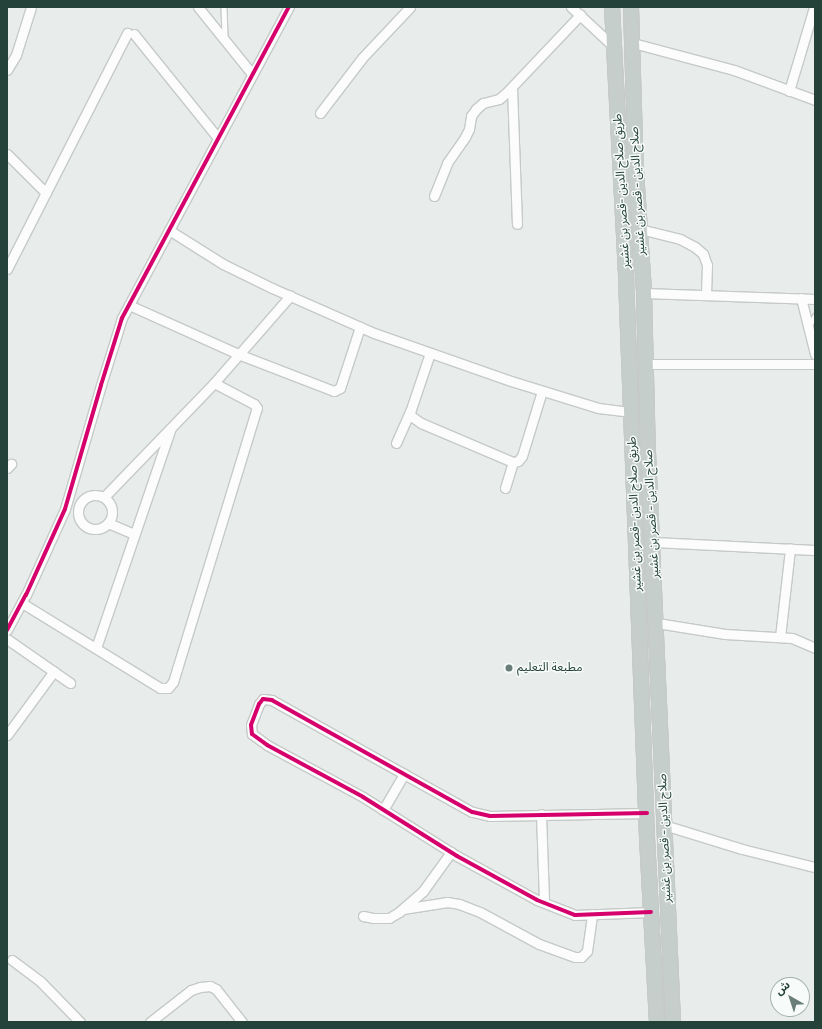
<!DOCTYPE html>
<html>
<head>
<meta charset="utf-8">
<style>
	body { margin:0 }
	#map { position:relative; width:822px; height:1029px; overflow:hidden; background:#e8edeb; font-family:Figtree,"Noto Sans Arabic",sans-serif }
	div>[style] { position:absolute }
	.roads { filter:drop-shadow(1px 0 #c5cac8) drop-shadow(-1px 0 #c5cac8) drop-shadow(0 1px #c5cac8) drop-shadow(0 -1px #c5cac8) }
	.service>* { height:4.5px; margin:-2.25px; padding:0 2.25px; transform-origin:2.25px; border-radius:2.25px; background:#fcfcfc }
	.minor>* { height:9px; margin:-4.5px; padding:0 4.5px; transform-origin:4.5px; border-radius:4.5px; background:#fcfcfc }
	.minor>.ring { margin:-4.5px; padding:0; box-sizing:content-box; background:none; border:9px solid #fcfcfc; border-radius:50% }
	.trunk>* { height:14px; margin:-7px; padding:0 7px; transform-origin:7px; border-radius:7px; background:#c6cecc }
	.cycleway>* { height:4px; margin:-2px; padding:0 2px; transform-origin:2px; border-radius:2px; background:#d6006c }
	.dots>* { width:11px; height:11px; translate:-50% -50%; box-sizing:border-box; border:2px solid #f7fbf9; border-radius:50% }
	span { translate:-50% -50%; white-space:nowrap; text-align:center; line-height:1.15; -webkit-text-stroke:3px #f7fbf9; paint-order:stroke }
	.street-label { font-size:12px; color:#24423a }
	.poi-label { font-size:12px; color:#24423a }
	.left { translate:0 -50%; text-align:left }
	.frame { position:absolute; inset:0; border:8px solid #24423a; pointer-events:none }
	.north { position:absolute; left:770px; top:977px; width:40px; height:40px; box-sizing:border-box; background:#f7fbf9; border:1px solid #a3b1ad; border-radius:50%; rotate:321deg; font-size:11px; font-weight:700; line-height:16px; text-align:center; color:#24423a }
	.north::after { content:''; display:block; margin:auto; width:14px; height:18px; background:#697e78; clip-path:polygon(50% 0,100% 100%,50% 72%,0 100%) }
</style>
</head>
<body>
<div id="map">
	<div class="roads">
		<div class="service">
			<div style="left:224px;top:7px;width:32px;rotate:88deg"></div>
			<div style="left:809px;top:325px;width:11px;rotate:-56deg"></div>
		</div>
		<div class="minor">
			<div style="left:198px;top:7px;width:86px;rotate:51.1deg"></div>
			<div style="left:571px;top:7px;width:59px;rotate:42.9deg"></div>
			<div style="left:134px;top:34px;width:134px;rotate:51.1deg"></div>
			<div style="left:633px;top:43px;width:105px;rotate:15deg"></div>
			<div style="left:734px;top:70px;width:86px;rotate:20.3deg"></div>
			<div style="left:7px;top:70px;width:17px;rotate:-59deg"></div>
			<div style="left:16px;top:55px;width:50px;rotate:-72.6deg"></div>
			<div style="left:512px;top:88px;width:136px;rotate:87.9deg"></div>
			<div style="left:789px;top:91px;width:88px;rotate:-73.4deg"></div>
			<div style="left:320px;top:113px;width:69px;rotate:-52.6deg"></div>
			<div style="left:362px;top:58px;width:70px;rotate:-46.7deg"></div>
			<div style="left:7px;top:154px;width:55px;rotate:45deg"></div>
			<div style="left:434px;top:196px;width:35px;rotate:-68deg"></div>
			<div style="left:447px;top:163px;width:32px;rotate:-55deg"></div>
			<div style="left:465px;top:137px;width:9px;rotate:-63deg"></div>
			<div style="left:469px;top:129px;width:13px;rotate:-81deg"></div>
			<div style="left:471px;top:116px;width:9px;rotate:-54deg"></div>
			<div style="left:476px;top:109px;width:9px;rotate:-41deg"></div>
			<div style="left:483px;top:103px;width:16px;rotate:-14deg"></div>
			<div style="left:499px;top:99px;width:9px;rotate:-41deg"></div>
			<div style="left:506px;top:93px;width:108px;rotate:-46.5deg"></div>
			<div style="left:640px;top:229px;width:41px;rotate:14deg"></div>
			<div style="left:680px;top:239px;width:17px;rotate:28deg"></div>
			<div style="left:695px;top:247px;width:11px;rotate:41deg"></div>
			<div style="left:703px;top:254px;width:12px;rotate:70deg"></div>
			<div style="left:707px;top:265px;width:30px;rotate:92deg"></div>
			<div style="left:169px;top:230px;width:64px;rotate:32.2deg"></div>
			<div style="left:223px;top:264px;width:55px;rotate:26.1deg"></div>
			<div style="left:272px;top:288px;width:111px;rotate:23.8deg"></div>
			<div style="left:374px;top:333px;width:145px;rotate:19.3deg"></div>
			<div style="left:511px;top:381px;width:91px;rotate:17.2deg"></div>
			<div style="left:598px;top:408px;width:34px;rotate:7deg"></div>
			<div style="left:7px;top:269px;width:265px;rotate:-63deg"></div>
			<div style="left:644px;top:293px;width:171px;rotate:2deg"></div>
			<div style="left:801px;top:298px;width:58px;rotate:76deg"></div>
			<div style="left:129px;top:305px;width:120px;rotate:24.2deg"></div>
			<div style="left:238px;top:354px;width:103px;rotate:21.1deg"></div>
			<div style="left:334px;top:391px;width:7px;rotate:-27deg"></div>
			<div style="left:340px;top:388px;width:6px;rotate:-72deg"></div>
			<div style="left:342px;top:382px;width:58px;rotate:-71.9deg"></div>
			<div style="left:430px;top:353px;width:62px;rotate:108.7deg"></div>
			<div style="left:410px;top:412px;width:4px;rotate:76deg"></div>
			<div style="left:411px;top:416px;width:12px;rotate:35deg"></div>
			<div style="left:421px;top:423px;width:100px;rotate:23deg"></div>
			<div style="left:513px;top:462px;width:5px;rotate:-11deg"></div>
			<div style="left:518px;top:461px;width:6px;rotate:-51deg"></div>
			<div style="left:522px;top:456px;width:68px;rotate:-72.9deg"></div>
			<div style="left:645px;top:364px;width:170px"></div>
			<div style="left:396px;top:443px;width:34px;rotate:-66deg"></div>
			<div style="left:7px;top:468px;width:6px;rotate:-45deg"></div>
			<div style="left:505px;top:488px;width:27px;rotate:-73deg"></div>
			<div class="ring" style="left:78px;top:495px;width:25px;height:25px"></div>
			<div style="left:104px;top:497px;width:158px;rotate:-46deg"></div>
			<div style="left:214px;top:383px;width:116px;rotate:-48.9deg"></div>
			<div style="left:108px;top:523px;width:28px;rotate:23deg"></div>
			<div style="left:653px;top:542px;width:162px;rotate:2.8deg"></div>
			<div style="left:22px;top:603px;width:162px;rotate:31.6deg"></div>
			<div style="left:160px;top:688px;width:8px"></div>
			<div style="left:168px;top:688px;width:8px;rotate:-50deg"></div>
			<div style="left:173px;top:682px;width:14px;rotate:-73deg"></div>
			<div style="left:177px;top:669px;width:273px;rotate:-73deg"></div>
			<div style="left:257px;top:408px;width:5px;rotate:-127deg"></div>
			<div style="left:254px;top:404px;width:45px;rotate:-152.3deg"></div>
			<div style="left:657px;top:623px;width:69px;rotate:9.2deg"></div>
			<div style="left:725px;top:634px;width:67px;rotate:3.4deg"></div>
			<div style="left:792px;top:638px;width:25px;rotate:23deg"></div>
			<div style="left:7px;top:630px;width:40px;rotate:-62deg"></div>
			<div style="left:26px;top:595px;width:94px;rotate:-65.6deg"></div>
			<div style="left:65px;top:509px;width:129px;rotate:-73.8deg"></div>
			<div style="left:101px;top:385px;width:70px;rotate:-72.6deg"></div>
			<div style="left:122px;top:318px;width:353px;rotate:-61.8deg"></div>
			<div style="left:780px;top:637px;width:89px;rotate:-83.5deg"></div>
			<div style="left:7px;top:639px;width:77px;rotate:34.9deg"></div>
			<div style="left:96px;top:648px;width:232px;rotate:-71.2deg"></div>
			<div style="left:7px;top:735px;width:79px;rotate:-53.7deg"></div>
			<div style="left:383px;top:810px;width:42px;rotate:-59.7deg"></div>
			<div style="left:647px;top:813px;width:157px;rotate:178.9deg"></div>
			<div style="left:490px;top:816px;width:18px;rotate:-167deg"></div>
			<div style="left:472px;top:812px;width:229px;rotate:-150.8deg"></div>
			<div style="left:272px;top:700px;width:9px;rotate:-174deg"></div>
			<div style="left:263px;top:699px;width:6px;rotate:129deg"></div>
			<div style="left:259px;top:704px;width:22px;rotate:111deg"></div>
			<div style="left:251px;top:725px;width:9px;rotate:84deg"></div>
			<div style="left:252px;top:734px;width:19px;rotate:36deg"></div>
			<div style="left:267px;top:745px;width:109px;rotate:28.4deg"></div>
			<div style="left:363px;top:797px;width:111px;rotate:32.1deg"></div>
			<div style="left:457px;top:856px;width:91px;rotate:28.8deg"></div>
			<div style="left:537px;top:900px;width:41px;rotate:21.5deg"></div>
			<div style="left:575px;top:915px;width:76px;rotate:-2.3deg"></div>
			<div style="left:541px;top:814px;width:88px;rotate:88deg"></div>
			<div style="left:664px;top:825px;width:82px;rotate:17.1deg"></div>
			<div style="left:742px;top:849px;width:75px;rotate:13.9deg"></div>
			<div style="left:403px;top:909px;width:45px;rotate:-9deg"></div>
			<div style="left:447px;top:902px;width:12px;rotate:9deg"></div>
			<div style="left:459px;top:904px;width:22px;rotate:21deg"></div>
			<div style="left:480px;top:912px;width:67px;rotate:28.5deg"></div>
			<div style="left:539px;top:944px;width:38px;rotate:20deg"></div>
			<div style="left:575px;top:957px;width:6px"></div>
			<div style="left:581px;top:957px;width:8px;rotate:-45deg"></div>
			<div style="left:587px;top:951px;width:37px;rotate:-82deg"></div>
			<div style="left:363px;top:916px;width:10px;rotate:11deg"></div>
			<div style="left:373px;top:918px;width:16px"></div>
			<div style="left:389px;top:918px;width:12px;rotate:-31deg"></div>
			<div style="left:399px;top:912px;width:32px;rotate:-41deg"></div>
			<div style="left:423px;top:891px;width:48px;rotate:-54.3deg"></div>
			<div style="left:12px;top:960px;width:36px;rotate:37deg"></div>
			<div style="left:41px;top:982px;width:56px;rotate:45.7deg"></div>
			<div style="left:150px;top:1022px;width:52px;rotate:-38deg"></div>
			<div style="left:191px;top:990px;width:9px;rotate:-18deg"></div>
			<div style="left:200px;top:987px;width:10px;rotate:-6deg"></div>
			<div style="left:210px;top:986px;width:7px;rotate:27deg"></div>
			<div style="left:216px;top:989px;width:42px;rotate:51.8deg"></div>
		</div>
		<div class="trunk">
			<div style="left:612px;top:7px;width:271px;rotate:87deg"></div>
			<div style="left:626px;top:278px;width:560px;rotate:87.85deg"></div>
			<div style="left:647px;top:838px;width:184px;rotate:86.9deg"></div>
			<div style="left:631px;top:7px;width:164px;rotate:88.3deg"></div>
			<div style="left:636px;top:171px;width:122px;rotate:86.2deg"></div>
			<div style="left:644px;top:293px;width:159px;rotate:88.6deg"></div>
			<div style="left:648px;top:452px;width:571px;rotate:87.49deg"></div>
		</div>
	</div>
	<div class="cycleway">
		<div style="left:7px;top:630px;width:40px;rotate:-62deg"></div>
		<div style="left:26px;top:595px;width:94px;rotate:-65.6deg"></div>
		<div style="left:65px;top:509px;width:129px;rotate:-73.8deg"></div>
		<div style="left:101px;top:385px;width:70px;rotate:-72.6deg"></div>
		<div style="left:122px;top:318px;width:353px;rotate:-61.8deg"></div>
		<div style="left:647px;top:813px;width:157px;rotate:178.9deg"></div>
		<div style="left:490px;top:816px;width:18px;rotate:-167deg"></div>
		<div style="left:472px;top:812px;width:229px;rotate:-150.8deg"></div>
		<div style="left:272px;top:700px;width:9px;rotate:-174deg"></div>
		<div style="left:263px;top:699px;width:6px;rotate:129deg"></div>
		<div style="left:259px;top:704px;width:22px;rotate:111deg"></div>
		<div style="left:251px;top:725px;width:9px;rotate:84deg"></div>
		<div style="left:252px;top:734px;width:19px;rotate:36deg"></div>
		<div style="left:267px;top:745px;width:109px;rotate:28.4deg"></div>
		<div style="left:363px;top:797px;width:111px;rotate:32.1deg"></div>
		<div style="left:457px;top:856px;width:91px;rotate:28.8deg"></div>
		<div style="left:537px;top:900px;width:41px;rotate:21.5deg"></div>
		<div style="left:575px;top:915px;width:76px;rotate:-2.3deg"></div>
	</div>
	<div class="dots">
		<div style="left:509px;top:668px;background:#697e78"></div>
	</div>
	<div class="street-label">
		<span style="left:622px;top:191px;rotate:-93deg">طريق صلاح الدين -قصر بن غشير</span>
		<span style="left:638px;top:191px;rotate:-93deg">صلاح الدين - قصر بن غشير</span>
		<span style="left:635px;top:514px;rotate:-92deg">طريق صلاح الدين -قصر بن غشير</span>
		<span style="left:652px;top:514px;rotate:-93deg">صلاح الدين - قصر بن غشير</span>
		<span style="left:665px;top:838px;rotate:-92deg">صلاح الدين - قصر بن غشير</span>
	</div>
	<div class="poi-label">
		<span class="left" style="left:517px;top:668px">مطبعة التعليم</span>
	</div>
	<div class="frame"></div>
	<div class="north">ش</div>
</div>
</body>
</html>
